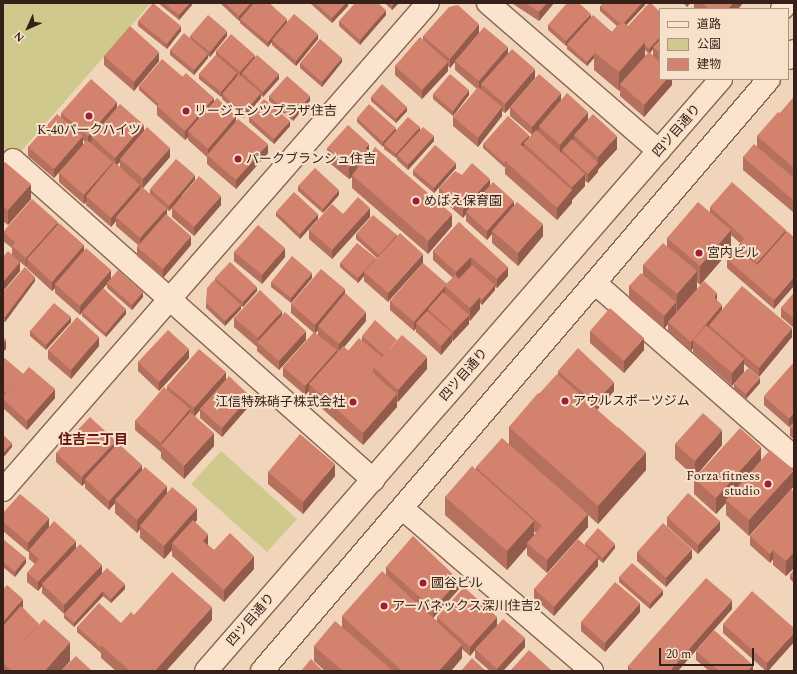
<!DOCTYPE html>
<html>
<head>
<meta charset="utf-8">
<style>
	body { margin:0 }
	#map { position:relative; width:797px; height:674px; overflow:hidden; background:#f1d5ba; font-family:Spectral,"Noto Sans JP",serif }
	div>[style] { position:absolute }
	.green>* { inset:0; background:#cfc98e }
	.roads { filter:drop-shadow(1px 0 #896553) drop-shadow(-1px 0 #896553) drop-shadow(0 1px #896553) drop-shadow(0 -1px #896553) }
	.minor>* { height:22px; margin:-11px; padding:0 11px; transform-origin:11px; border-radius:11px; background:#fbe4cd }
	.secondary>* { height:22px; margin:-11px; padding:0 11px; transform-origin:11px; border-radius:11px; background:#fbe4cd }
	.wall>* { inset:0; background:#b5705e }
	.shaded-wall>* { inset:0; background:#935b4c }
	.building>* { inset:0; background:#d2826d }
	.dots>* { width:11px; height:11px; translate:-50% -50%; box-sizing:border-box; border:2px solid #f8e1ca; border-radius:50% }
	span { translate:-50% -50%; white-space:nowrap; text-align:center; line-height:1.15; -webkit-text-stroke:4px #f8e1ca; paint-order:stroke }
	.poi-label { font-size:13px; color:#36211a }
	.left { translate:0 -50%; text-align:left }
	.right { translate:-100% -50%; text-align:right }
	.street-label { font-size:13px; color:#36211a }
	.neighbourhood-label { font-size:14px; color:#661616; font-weight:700 }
	.frame { position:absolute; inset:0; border:4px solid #36211a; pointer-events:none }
	.legend { position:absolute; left:659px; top:8px; width:130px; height:72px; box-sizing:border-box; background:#f8e1ca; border:1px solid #aa9484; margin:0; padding:5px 7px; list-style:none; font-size:12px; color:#36211a }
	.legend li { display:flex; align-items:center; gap:8px; height:20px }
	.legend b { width:20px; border:1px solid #aa9484 }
	.north { position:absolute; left:8px; top:8px; width:40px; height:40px; -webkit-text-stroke:3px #f8e1ca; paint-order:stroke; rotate:225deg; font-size:11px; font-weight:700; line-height:16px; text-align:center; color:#36211a }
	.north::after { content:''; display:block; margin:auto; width:14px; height:18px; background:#36211a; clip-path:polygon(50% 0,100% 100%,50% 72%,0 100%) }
	.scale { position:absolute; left:659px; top:648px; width:95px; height:18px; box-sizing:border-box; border:2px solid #36211a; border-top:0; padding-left:5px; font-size:12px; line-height:14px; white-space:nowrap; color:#36211a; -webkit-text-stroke:3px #f8e1ca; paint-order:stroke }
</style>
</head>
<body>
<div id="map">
	<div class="green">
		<div style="clip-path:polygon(3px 3px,151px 3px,3px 172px)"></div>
		<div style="clip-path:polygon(221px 451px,297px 519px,267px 552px,191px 484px)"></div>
	</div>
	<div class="roads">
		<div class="minor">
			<div style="left:488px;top:3px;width:226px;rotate:40.9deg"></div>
			<div style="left:13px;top:160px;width:482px;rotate:41.6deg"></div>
			<div style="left:595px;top:283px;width:264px;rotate:41.2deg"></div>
			<div style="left:3px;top:490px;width:646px;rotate:-48.89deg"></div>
			<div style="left:403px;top:509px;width:249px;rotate:40.6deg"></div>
		</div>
		<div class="secondary">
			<div style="left:782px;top:9px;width:8px;rotate:-50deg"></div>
			<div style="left:788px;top:58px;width:9px;rotate:-49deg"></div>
			<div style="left:206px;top:671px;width:785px;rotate:-48.98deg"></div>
			<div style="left:262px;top:671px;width:779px;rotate:-49.42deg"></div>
		</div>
	</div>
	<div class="wall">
		<div style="clip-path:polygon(158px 3px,192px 3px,192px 5px,179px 20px)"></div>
		<div style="clip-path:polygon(220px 3px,269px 3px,287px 22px,318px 39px,296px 66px,272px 45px,272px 41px,268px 47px,240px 23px,240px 20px,239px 21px)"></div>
		<div style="clip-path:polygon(311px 3px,348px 3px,348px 6px,332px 23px,311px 4px)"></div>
		<div style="clip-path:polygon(385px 3px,399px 3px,392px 10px)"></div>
		<div style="clip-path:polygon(513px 3px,554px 3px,539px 21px,513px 4px)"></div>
		<div style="clip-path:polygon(evenodd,645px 3px,645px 5px,626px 25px,628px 26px,660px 12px,660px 79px,672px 79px,672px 85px,644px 117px,620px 96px,620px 89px,619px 91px,594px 70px,594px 58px,587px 66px,567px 49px,567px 45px,566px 46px,548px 30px,548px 25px,591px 17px,612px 32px,617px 26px,600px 11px,600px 6px,645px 3px,653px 49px,653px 56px,650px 53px,653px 49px,645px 3px,645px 50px,648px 53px,645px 56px,645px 50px)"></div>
		<div style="clip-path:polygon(683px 3px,690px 3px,687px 7px)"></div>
		<div style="clip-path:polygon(694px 3px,743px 3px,738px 9px,695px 9px,694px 8px)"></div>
		<div style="clip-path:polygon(386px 15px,360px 45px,339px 26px,339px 21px)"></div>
		<div style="clip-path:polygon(138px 21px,181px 31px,167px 49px,138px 26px)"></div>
		<div style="clip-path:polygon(479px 33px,508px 53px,535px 78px,512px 105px,561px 100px,588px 119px,617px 149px,598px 169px,598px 172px,588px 183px,585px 181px,585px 186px,572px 200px,572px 203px,557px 220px,505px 174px,505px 167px,504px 167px,483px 148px,483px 144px,529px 138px,532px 135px,510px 116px,510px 108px,505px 113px,502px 111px,502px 116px,478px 147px,453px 126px,453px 117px,477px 89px,455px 70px,455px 62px,450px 68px,448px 66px,448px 71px,422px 99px,395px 75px,395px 66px,423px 40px,423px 36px)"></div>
		<div style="clip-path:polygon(190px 36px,227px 36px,210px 57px,208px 56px,208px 58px,194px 75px,170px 55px,170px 50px,190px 39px)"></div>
		<div style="clip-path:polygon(216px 51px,255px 58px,279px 79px,263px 97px,261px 95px,261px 98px,244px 118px,222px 99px,222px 95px,221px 97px,199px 79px,199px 74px,216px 55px)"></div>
		<div style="clip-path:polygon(104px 56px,159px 61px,134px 91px,104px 65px)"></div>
		<div style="clip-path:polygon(342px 62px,322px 87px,300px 68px,300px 63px)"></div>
		<div style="clip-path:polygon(183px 77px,214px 101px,236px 121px,268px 153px,236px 189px,207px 164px,207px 157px,188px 140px,188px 137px,185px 140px,157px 115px,157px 106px,139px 90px,139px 86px)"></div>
		<div style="clip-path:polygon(433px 94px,469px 95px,453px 116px,433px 99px)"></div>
		<div style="clip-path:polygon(269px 96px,310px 101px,293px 121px,269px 101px)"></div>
		<div style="clip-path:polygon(371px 97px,407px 111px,396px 123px,371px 101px)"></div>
		<div style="clip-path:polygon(794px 97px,794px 211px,793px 212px,743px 170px,743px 157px,757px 147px,757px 136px,780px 113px)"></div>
		<div style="clip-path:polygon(evenodd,117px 108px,144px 131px,170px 157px,143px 188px,167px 215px,191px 245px,163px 278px,137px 256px,137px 247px,138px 245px,116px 226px,116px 221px,111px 227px,86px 205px,86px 202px,84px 204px,59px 182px,59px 173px,70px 160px,54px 178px,28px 156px,28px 147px,61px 118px,61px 113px,117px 108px,83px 140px,85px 142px,83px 145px,83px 140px,117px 108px,120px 162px,120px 167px,117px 165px,120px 162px)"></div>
		<div style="clip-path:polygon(249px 117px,290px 126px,274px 144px,249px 122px)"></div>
		<div style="clip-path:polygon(357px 118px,396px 130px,420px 130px,434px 141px,408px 170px,397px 160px,397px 157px,396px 158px,384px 149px,384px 145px,383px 147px,357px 122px)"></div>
		<div style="clip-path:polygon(327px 148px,369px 152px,452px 226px,428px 254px,352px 188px,352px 177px,349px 179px,327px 161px)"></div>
		<div style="clip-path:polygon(5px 162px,31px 199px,8px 225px,4px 222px,3px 223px)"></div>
		<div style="clip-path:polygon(456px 168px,434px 193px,413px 175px,413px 170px)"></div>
		<div style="clip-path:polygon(462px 175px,490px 186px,514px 205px,543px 236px,518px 266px,492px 243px,492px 234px,487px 240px,466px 221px,466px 214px,463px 218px,439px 197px,439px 188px)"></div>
		<div style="clip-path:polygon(298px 186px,339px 195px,323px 213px,298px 191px)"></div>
		<div style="clip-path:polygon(150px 189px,221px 205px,194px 236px,172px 217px,172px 208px,169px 211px,150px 194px)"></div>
		<div style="clip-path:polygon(710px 207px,786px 230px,774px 309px,727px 268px,727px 259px,738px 249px,738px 247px,740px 243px,731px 235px,731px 249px,700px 285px,697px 282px,697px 289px,717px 301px,722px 310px,792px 337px,759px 377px,744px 364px,744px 372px,732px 386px,693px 352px,693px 348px,691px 351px,668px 331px,668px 324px,664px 329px,629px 299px,629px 286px,643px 274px,643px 265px,667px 246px,667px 238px,710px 212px)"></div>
		<div style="clip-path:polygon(276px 212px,318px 219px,300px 239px,276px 216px)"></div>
		<div style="clip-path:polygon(343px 214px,370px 217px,332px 259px,309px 239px,309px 230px)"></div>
		<div style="clip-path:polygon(459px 222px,508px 276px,497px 288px,495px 287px,495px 290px,482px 305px,480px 303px,480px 309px,470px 321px,469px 320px,469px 324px,453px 341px,452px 340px,452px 342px,441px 355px,416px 332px,416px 328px,414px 331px,390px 310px,390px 301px,446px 284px,453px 278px,433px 260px,433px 251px)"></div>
		<div style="clip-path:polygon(58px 224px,84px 250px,111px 278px,143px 297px,132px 310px,107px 288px,107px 284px,103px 288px,126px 314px,106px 337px,82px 316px,82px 312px,80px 315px,55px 293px,55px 288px,52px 291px,27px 268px,27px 266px,26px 267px,20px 262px,20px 271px,3px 291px,3px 256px,12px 254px,12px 248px,3px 241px,3px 232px)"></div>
		<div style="clip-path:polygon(356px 234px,397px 235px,388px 302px,364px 281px,364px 276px,358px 283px,340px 267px,340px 263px,376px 260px,377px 258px,356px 239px)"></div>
		<div style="clip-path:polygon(234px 252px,285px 257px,262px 284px,234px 261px)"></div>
		<div style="clip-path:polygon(215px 278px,257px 291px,243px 307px,241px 306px,241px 309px,225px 326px,206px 308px,206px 303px,215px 281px)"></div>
		<div style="clip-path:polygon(312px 278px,291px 303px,271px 287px,271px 282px)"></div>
		<div style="clip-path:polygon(35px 281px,5px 322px,3px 320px,3px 292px)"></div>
		<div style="clip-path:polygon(794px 293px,794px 328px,781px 317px,781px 308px)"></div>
		<div style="clip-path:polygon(evenodd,345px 294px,366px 321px,344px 347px,348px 351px,362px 340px,362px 336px,427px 369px,398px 402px,397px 401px,397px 407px,363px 445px,309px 397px,309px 391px,305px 395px,283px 376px,283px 367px,314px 333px,291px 313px,291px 304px,345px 294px,318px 330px,318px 335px,315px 333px,318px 330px)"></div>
		<div style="clip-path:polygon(282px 316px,306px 340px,279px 370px,257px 351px,257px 347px,234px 327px,234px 318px)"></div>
		<div style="clip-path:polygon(71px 322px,46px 350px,30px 336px,30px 331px)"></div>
		<div style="clip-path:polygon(590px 331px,644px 350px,624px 373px,590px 343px)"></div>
		<div style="clip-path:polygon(99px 346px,71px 379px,48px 359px,48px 350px)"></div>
		<div style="clip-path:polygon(3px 357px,23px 374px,55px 398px,27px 430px,3px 408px,3px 397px,4px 396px,3px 395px)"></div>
		<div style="clip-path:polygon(189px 358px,159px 391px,138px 371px,138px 362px)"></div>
		<div style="clip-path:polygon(evenodd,558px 371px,614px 391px,597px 410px,646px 470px,598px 524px,588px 515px,588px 527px,547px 573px,527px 555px,527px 547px,507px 570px,445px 515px,445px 497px,476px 469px,476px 467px,509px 445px,509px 427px,539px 394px,558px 375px,558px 371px,534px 531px,536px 533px,534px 535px,534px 531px)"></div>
		<div style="clip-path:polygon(226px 380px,250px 405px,222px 437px,200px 418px,200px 410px,195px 416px,214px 446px,184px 479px,161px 458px,161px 452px,135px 430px,135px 421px,167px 390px,167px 386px)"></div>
		<div style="clip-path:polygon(760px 383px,746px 399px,734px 389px,734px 384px)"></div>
		<div style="clip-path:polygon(764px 396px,794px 422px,789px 427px,764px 405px)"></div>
		<div style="clip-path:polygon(794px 422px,794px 439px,790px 436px,790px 427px)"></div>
		<div style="clip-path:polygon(675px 444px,722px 445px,695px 477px,675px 459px)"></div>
		<div style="clip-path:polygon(116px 445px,142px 470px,197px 520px,195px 522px,208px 545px,214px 550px,254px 569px,224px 602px,172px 556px,172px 550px,164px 559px,140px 538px,140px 529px,137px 533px,115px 513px,115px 503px,109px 510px,85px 488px,85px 483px,82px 486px,56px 462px,56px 453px)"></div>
		<div style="clip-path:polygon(761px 460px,794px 486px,749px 536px,726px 515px,726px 503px,716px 514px,694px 494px,694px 479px)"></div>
		<div style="clip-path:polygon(268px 472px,335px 476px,303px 514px,268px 484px)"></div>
		<div style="clip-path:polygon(794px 492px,794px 568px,786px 576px,773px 565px,773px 559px,770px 563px,750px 545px,750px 536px)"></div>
		<div style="clip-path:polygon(3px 513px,49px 527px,76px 549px,102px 573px,125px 589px,111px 603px,103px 596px,74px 627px,64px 618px,64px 614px,42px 593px,42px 586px,38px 591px,27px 582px,27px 573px,35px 564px,29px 559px,29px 550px,28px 552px,3px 531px)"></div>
		<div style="clip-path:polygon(667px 517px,720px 530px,698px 554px,667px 526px)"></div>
		<div style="clip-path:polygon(3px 539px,26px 563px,15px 577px,3px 567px)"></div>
		<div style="clip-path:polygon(585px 543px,615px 548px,603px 563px,598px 559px,598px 566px,554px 616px,534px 598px,534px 589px,585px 545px)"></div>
		<div style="clip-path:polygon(637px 552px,692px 558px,666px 587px,637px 561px)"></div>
		<div style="clip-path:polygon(386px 567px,459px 589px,433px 618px,437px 621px,437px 617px,497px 625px,525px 647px,503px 671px,490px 671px,475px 658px,475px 650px,470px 656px,462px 649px,462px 658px,451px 671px,325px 671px,314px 661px,314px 646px,342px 627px,342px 616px,386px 575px)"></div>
		<div style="clip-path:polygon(794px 570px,794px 583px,790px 579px,790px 575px)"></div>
		<div style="clip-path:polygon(619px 577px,663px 595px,650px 609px,619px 582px)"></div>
		<div style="clip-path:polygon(3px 584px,4px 588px,23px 608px,70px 661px,61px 671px,3px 671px)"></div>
		<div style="clip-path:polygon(732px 609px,678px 671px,628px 671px,628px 666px)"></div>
		<div style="clip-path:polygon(640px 612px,605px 652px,581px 631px,581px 622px)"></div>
		<div style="clip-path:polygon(134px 615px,212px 620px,166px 671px,116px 671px,101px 658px,101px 653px,77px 632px,77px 627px,121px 623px)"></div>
		<div style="clip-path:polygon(723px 624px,794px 642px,768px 671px,766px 671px,723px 633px)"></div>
		<div style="clip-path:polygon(696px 651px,753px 671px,709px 671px,696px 660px)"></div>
	</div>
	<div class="shaded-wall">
		<div style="clip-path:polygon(190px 3px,192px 3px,192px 5px,179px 20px,179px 15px)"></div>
		<div style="clip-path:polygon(251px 3px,255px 3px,239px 21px,239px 16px)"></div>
		<div style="clip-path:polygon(346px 3px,348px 3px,348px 6px,332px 23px,332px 18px)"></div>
		<div style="clip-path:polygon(394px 3px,399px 3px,392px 10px,392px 6px)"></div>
		<div style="clip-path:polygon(547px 3px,554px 3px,539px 21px,539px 12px)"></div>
		<div style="clip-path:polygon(642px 3px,645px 3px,645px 5px,622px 30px,622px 25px)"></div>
		<div style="clip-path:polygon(687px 3px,690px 3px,687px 7px)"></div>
		<div style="clip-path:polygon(733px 3px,743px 3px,738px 9px,728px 9px)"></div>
		<div style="clip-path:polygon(386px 10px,386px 15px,360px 45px,360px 40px)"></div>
		<div style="clip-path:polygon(591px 14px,591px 18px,566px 46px,566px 41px)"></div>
		<div style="clip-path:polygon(287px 19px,287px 24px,268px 47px,268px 42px)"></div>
		<div style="clip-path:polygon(479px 24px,479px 33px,450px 68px,450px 59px)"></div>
		<div style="clip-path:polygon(181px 26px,181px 31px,167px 49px,167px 44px)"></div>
		<div style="clip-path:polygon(227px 31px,227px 36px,210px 57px,210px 52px)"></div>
		<div style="clip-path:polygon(318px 34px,318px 39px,296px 66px,296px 61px)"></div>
		<div style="clip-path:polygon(660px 37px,660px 42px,653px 47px,653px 49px,649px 54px,649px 49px)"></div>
		<div style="clip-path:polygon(645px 42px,645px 60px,620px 84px,620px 89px,619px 91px,619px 72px)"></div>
		<div style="clip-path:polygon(508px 47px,508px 56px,481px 84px,481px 88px,479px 90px,479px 81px)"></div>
		<div style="clip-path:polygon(159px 52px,159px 61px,134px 91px,134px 82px)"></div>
		<div style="clip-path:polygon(208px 54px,208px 58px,194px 75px,194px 70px)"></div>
		<div style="clip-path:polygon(594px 54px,594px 58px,587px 66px,587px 62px)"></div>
		<div style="clip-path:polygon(255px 55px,255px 59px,242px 73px,242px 75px,240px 77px,240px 72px)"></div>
		<div style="clip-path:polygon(342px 58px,342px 62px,322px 87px,322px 82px)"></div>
		<div style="clip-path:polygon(448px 62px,448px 71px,422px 99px,422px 90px)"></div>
		<div style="clip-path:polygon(535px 69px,535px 78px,505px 113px,505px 104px)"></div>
		<div style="clip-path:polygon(237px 73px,237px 77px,221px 97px,221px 92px)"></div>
		<div style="clip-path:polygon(279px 74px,279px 79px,263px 97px,263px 92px)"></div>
		<div style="clip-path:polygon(667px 79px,672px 79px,672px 85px,644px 117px,644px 105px)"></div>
		<div style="clip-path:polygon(469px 90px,469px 95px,453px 116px,453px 111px)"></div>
		<div style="clip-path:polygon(261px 93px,261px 98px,244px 118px,244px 113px)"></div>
		<div style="clip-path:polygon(561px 93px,561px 102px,539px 126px,539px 129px,532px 136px,532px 127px)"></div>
		<div style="clip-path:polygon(310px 96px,310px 101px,293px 121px,293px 117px)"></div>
		<div style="clip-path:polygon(214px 98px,214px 107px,188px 131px,188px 137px,185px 140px,185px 131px)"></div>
		<div style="clip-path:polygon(117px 102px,117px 111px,92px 137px,92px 140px,88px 145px,88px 136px)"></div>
		<div style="clip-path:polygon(407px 107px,407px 111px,396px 123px,396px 119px)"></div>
		<div style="clip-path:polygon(502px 107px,502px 116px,478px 147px,478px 138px)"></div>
		<div style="clip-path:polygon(588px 112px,588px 124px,574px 135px,574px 141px,562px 150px,562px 155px,560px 157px,560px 145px)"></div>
		<div style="clip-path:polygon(236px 116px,236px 125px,208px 155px,208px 149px)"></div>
		<div style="clip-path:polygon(290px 121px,290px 126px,274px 144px,274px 139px)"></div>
		<div style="clip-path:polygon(144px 125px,144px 134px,120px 159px,120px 162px,115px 167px,115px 158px)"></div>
		<div style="clip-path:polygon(420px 127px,420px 132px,397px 155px,397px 157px,396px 158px,396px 154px)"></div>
		<div style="clip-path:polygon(396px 128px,396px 132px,384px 144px,384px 145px,383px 147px,383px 142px)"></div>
		<div style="clip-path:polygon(529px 135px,529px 140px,524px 143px,524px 145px,508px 164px,505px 162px)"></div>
		<div style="clip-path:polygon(83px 136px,83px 145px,54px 178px,54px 169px)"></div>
		<div style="clip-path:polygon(434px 136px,434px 141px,408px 170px,408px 165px)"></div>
		<div style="clip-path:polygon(617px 136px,617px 149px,598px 170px,598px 157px)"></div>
		<div style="clip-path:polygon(268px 144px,268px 153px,236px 189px,236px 180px)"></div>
		<div style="clip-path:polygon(369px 144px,369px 156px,365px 148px)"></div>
		<div style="clip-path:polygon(170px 148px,170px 157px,143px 188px,143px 179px)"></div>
		<div style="clip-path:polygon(113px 162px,113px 171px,86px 196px,86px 202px,84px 204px,84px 195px)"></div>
		<div style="clip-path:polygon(357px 162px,357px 174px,352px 175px,352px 177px,349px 179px,349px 167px)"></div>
		<div style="clip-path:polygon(456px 163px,456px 168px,434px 193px,434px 188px)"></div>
		<div style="clip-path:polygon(598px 163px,598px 172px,588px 183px,588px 174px)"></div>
		<div style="clip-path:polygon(585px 174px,585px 186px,572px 200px,572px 203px,557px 220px,557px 208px,572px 190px,572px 187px)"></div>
		<div style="clip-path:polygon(195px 175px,195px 180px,169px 211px,169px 206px)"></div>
		<div style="clip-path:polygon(490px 179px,490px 188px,466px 212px,466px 214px,463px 218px,463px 209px)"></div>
		<div style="clip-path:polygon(31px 184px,31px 199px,8px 225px,8px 210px)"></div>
		<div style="clip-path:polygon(140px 185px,140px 194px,116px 217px,116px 221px,111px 227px,111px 218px)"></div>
		<div style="clip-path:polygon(339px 190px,339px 195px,323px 213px,323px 209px)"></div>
		<div style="clip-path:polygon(221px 196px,221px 205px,194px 236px,194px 227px)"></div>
		<div style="clip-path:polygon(794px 198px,794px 211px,793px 212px,793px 200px)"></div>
		<div style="clip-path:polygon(514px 201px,514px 210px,492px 231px,492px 234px,487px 240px,487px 231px)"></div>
		<div style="clip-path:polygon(4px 207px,4px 222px,3px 223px,3px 208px)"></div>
		<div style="clip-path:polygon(167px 208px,167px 217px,140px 247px,140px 238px)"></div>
		<div style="clip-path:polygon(370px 208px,370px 217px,332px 259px,332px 250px)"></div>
		<div style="clip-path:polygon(318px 214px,318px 219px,300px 239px,300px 234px)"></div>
		<div style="clip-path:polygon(452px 214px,452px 226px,428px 254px,428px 241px)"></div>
		<div style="clip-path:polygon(58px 222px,58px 231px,27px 259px,27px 266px,26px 267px,26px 258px)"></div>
		<div style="clip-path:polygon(543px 224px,543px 236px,518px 266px,518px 253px)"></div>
		<div style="clip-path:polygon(731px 230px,731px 249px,700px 285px,700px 266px)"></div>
		<div style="clip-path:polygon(786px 230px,786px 239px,757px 272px,757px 263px)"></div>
		<div style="clip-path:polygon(397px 235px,397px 240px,379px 259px,379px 255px)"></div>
		<div style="clip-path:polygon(191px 236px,191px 245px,163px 278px,163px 269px)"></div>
		<div style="clip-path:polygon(84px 245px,84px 254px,55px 284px,55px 288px,52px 291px,52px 282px)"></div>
		<div style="clip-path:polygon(285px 248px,285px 257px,262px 284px,262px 275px)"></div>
		<div style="clip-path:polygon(423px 254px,423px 263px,388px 302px,388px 293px)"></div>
		<div style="clip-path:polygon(471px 257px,471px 266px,456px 281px,456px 272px)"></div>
		<div style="clip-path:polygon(376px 258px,376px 263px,364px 272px,364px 276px,358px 283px,358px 278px)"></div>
		<div style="clip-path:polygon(20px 262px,20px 271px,3px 291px,3px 282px)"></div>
		<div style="clip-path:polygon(508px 267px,508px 276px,497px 288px,497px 279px)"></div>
		<div style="clip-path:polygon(111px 270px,111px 279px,107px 283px,107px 284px,80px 315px,80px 306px)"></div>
		<div style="clip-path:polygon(697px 271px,697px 290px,677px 312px,677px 294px)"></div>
		<div style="clip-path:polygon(312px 273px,312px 278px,291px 303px,291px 298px)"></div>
		<div style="clip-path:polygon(35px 277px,35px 281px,5px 322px,5px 317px)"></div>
		<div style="clip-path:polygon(794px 277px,794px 286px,774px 309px,774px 300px)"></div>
		<div style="clip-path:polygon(495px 285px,495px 290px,482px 305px,482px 300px)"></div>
		<div style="clip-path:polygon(257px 287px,257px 291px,243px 307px,243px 302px)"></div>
		<div style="clip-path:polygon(445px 287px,445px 296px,428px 309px,428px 315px,416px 323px,416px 328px,414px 331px,414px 322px)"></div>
		<div style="clip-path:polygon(345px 289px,345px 298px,318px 326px,318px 330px,315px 334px,315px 325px)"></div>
		<div style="clip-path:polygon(143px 292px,143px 297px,132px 310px,132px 305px)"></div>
		<div style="clip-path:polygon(717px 293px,717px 302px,714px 297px)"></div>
		<div style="clip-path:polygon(480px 297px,480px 309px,470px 321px,470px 308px)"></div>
		<div style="clip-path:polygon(676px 302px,676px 315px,668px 322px,668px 324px,664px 329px,664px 316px)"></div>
		<div style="clip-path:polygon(241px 305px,241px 309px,225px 326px,225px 321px)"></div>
		<div style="clip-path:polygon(722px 305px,722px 314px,709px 325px,709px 330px,693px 340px,693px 348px,691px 351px,691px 342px)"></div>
		<div style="clip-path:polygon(126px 309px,126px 314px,106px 337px,106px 333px)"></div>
		<div style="clip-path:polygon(282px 311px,282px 320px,258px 343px,258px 338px)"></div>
		<div style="clip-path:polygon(366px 312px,366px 321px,339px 353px,339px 344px)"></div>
		<div style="clip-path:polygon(469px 315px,469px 324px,453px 341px,453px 332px)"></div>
		<div style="clip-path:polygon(71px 317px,71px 322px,46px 350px,46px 345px)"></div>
		<div style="clip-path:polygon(792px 328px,792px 337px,759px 377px,759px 368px)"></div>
		<div style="clip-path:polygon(306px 331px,306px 340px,279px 370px,279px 361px)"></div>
		<div style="clip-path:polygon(452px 333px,452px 342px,441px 355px,441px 346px)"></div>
		<div style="clip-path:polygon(99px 337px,99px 346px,71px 379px,71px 370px)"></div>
		<div style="clip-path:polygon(644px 338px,644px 350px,624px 373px,624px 361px)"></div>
		<div style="clip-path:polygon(6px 340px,6px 349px,3px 352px,3px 343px)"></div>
		<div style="clip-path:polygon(189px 349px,189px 358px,159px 391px,159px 382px)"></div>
		<div style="clip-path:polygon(337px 350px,337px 359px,309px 384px,309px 391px,305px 395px,305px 386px)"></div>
		<div style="clip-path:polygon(427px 357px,427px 369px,398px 402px,398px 390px)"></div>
		<div style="clip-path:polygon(744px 359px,744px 372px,732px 386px,732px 373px)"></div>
		<div style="clip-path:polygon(226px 372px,226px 381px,200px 409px,200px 410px,194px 417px,194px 408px)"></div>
		<div style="clip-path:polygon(760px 378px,760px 383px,746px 399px,746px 394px)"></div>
		<div style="clip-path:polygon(614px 382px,614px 391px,595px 412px,595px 403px)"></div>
		<div style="clip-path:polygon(55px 389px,55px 398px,27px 430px,27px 421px)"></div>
		<div style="clip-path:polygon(397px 394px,397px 407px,363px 445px,363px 433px)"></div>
		<div style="clip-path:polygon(250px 396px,250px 405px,222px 437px,222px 428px)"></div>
		<div style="clip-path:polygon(190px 409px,190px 418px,161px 445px,161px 443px)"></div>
		<div style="clip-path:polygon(794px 413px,794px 422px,789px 427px,789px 418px)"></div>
		<div style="clip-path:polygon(722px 430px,722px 445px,695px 477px,695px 461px)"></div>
		<div style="clip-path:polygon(214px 433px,214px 446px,184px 479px,184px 466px)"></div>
		<div style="clip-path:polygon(116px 441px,116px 450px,85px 479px,85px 483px,82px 486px,82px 477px)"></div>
		<div style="clip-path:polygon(12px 443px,12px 447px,3px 458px,3px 453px)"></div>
		<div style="clip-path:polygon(761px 447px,761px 462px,726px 500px,726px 503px,716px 514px,716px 498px)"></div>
		<div style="clip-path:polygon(646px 452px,646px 470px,598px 524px,598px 506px)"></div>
		<div style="clip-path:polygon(335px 464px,335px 476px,303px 514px,303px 502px)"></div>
		<div style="clip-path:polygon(142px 465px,142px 474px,115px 500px,115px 503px,109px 510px,109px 501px)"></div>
		<div style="clip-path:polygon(794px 470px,794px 486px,749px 536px,749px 520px)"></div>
		<div style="clip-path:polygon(167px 486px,167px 498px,140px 526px,140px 529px,137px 533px,137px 520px)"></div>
		<div style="clip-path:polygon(197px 508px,197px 520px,175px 546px,172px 543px,172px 550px,164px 559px,164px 546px)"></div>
		<div style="clip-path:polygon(588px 514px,588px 527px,547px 573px,547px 560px)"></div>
		<div style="clip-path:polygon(49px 518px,49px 527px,28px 552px,28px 543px)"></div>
		<div style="clip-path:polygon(534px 521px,534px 540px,527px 543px,527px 547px,507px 570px,507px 551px)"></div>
		<div style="clip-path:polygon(720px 521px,720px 530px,698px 554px,698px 545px)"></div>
		<div style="clip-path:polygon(208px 534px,208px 547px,203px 541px)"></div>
		<div style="clip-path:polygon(76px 541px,76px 550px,42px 584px,42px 586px,38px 591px,38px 582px)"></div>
		<div style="clip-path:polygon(615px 544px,615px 548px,603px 563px,603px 558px)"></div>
		<div style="clip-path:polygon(692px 549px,692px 558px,666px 587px,666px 578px)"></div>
		<div style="clip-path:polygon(773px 550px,773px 559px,770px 563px,770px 554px)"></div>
		<div style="clip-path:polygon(794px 552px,794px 568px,786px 576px,786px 561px)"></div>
		<div style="clip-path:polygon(254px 556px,254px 569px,224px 602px,224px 590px)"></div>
		<div style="clip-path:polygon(598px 557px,598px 566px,554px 616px,554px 607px)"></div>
		<div style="clip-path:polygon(26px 558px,26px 563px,15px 577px,15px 572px)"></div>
		<div style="clip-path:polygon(102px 565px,102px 574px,64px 614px,64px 605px)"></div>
		<div style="clip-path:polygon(459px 580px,459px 589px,433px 618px,433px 609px)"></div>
		<div style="clip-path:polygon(125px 584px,125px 589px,111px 603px,111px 599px)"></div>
		<div style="clip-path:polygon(663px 590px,663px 595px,650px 609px,650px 604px)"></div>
		<div style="clip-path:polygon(103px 591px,103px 596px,74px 627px,74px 623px)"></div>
		<div style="clip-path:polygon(23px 599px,23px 608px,3px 631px,3px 622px)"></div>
		<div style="clip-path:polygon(732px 600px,732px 609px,678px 671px,670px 671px)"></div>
		<div style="clip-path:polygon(640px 603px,640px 612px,605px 652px,605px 643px)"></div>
		<div style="clip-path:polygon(212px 607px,212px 620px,166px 671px,155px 671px)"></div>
		<div style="clip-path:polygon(497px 617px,497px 626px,475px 649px,475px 650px,470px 656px,470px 647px)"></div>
		<div style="clip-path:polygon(794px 633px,794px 642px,768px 671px,767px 671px,767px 663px)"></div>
		<div style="clip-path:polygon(525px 638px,525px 647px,503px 671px,497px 671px,497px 669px)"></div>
		<div style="clip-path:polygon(70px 642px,70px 661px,61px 671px,45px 671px)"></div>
		<div style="clip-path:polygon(462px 645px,462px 658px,451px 671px,439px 671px)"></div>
		<div style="clip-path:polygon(753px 665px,753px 671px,747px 671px)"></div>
	</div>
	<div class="building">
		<div style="clip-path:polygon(153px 3px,181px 26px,167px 44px,138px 21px)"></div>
		<div style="clip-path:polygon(164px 3px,190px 3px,179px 15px)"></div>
		<div style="clip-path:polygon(225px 3px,251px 3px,239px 16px)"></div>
		<div style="clip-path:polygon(254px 3px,269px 3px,287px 19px,268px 42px,240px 19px)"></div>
		<div style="clip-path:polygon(315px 3px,346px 3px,332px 18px)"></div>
		<div style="clip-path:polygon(355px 3px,378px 3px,386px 10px,360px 40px,339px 21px)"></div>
		<div style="clip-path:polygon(389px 3px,394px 3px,392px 6px)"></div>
		<div style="clip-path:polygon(525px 3px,547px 3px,539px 12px)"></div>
		<div style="clip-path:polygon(567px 3px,579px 3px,591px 14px,566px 41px,548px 25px)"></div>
		<div style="clip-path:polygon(603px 3px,642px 3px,624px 23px,622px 21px,619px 23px,600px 6px)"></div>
		<div style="clip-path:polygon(649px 3px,651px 3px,660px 12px,660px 37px,649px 49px,645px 45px,645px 42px,628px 26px)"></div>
		<div style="clip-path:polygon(702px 3px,733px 3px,728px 9px,709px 9px)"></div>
		<div style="clip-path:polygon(458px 5px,479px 24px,450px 59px,423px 36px,449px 7px)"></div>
		<div style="clip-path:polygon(294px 14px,318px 34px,296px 61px,272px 40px)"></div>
		<div style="clip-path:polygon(208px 15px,227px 31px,210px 52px,190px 36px)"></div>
		<div style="clip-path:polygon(593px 15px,612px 32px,594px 52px,594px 54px,587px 62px,567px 44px)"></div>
		<div style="clip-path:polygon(622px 21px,645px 42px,619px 72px,594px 52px)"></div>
		<div style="clip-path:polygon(130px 26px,159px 52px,134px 82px,104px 56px)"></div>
		<div style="clip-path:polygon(484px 27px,508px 47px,479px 81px,455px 61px)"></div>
		<div style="clip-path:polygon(184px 33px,208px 54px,194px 70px,170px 50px)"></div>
		<div style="clip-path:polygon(231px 34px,255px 55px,240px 72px,216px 51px)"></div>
		<div style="clip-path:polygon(420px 37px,448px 62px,422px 90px,395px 66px)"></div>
		<div style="clip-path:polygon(320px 39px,342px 58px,322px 82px,300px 63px)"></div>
		<div style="clip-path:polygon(660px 40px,660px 53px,653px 47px)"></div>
		<div style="clip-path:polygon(512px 49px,535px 69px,505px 104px,481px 84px)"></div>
		<div style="clip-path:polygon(649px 52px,660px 62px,660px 79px,667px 79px,644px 105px,620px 84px)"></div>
		<div style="clip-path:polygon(216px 55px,237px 73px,221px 92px,199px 74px)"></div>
		<div style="clip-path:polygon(257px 55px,279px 74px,263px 92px,242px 73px)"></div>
		<div style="clip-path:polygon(162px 59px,183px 77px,159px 104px,139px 86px)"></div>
		<div style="clip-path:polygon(186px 73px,214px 98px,185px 131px,157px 106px)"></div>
		<div style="clip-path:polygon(239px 74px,261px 93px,244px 113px,222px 94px)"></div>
		<div style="clip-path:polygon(450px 74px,469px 90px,453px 111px,433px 94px)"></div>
		<div style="clip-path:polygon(539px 74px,561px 93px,532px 127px,510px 107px)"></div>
		<div style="clip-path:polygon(287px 76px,310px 96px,293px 117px,269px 96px)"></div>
		<div style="clip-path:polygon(91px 79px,117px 102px,88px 136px,61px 113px)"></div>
		<div style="clip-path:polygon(382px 84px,407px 107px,396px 119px,371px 97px)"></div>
		<div style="clip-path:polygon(478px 87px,502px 107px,478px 138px,453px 117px)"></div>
		<div style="clip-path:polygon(567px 93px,588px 112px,560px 145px,539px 126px)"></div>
		<div style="clip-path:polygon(794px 97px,794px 125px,780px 113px)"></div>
		<div style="clip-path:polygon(217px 98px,236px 116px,208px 149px,188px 131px)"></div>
		<div style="clip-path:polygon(264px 99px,290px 121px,274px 139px,249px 117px)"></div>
		<div style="clip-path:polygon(120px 104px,144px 125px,115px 158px,92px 137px)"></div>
		<div style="clip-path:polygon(369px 104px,396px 128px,383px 142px,357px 118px)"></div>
		<div style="clip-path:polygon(778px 112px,794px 125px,794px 168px,757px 136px)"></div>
		<div style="clip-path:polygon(57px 114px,83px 136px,54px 169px,28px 147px)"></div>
		<div style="clip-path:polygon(593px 114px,617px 136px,598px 157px,574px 135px)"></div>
		<div style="clip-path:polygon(508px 116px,529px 135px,505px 161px,505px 162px,504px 163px,483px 144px)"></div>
		<div style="clip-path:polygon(408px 117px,420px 127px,396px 154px,384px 144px)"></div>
		<div style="clip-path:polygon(238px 119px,268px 144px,236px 180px,207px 155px)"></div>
		<div style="clip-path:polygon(348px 125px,369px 144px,365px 148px,368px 151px,371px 153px,375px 147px,452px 214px,428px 241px,352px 175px,360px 165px,357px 162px,349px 167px,327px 148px)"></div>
		<div style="clip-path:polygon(147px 127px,170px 148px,143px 179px,120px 159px)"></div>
		<div style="clip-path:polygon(423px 127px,434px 136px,408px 165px,397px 155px)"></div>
		<div style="clip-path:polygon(536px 130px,585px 174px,572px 187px,524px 143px)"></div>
		<div style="clip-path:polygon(572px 139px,598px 163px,588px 174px,562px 150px)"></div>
		<div style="clip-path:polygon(87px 140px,113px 162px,84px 195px,59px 173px)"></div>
		<div style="clip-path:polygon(520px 144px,572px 190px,557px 208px,505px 161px)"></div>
		<div style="clip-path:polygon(754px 144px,794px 178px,794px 198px,793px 200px,743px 157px)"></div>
		<div style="clip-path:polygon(435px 145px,456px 163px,434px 188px,413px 170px)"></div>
		<div style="clip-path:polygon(176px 159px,195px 175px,169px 206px,150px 189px)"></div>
		<div style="clip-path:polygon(5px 162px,31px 184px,8px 210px,4px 207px,3px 208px,3px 164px)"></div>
		<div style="clip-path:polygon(114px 162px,140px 185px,111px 218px,86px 196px)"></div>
		<div style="clip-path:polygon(472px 163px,490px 179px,463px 209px,439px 188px,455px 171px,462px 175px)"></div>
		<div style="clip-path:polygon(315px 168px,339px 190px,323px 209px,298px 186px)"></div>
		<div style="clip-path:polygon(199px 176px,221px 196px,194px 227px,172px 208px)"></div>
		<div style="clip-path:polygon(493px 182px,514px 201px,487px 231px,466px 212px)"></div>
		<div style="clip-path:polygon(732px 182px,786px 230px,757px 263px,738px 247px,744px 238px,710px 207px)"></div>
		<div style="clip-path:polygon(142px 187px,167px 208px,140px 238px,116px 217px)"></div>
		<div style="clip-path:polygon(294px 192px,318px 214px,300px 234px,276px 212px)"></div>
		<div style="clip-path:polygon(358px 197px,370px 208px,332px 250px,309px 230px,332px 204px,343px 214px)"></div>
		<div style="clip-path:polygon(32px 199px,58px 222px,26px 258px,12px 246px,15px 242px,3px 232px)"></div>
		<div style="clip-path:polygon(517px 202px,543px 224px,518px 253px,492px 231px)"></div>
		<div style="clip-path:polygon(698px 202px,731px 230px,700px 266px,667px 238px)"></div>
		<div style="clip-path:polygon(166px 214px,191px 236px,163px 269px,137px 247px)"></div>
		<div style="clip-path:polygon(373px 215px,397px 235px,379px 255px,356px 234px)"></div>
		<div style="clip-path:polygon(459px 222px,508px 267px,497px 279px,471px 257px,456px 272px,433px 251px)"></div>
		<div style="clip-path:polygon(59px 223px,84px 245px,52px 282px,27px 259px)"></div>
		<div style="clip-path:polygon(258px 225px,285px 248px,262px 275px,234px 252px)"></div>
		<div style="clip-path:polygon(787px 231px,794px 237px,794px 277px,774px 300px,727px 259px,736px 248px,757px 265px)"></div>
		<div style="clip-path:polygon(400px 233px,423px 254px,388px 293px,364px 272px)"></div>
		<div style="clip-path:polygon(357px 243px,376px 258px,358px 278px,340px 263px)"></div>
		<div style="clip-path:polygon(663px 243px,697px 271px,677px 294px,643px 265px)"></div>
		<div style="clip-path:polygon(86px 248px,111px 270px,80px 306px,55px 284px)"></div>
		<div style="clip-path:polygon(8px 251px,20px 262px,3px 282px,3px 256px,3px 257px)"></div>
		<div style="clip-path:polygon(292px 256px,312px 273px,291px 298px,271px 282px)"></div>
		<div style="clip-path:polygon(230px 262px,257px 287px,243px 302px,215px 278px)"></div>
		<div style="clip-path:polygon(423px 263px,447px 284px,414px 322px,390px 301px)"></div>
		<div style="clip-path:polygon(472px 265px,495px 285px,482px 300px,480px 298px,480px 297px,459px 279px)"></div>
		<div style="clip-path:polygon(25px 267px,35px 277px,5px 317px,3px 315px,3px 292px)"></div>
		<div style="clip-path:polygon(321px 269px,345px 289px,315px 325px,291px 304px)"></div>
		<div style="clip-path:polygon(118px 270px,143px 292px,132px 305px,107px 283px)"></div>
		<div style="clip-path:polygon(641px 273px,676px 302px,664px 316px,629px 286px)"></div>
		<div style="clip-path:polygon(455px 275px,480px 297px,470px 308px,445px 286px)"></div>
		<div style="clip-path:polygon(214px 280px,241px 305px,225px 321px,206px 303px,207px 288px)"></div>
		<div style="clip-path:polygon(704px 281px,717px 293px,714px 297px,722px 305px,691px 342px,668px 322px)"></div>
		<div style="clip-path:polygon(742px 286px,792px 328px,759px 368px,709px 325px)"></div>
		<div style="clip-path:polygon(103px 288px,126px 309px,106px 333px,82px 312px)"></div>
		<div style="clip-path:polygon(260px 290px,282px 311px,258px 338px,234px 318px)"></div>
		<div style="clip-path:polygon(443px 292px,469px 315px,453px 332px,428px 309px)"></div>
		<div style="clip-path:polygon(345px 293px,366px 312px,339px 344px,318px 326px)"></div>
		<div style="clip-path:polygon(794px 293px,794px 319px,781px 308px)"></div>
		<div style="clip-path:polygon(54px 303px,71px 317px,46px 345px,30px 331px)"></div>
		<div style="clip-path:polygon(610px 308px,644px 338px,624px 361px,590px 331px)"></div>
		<div style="clip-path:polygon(427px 311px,452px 333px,441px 346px,416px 323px)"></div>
		<div style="clip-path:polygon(285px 312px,306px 331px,279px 361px,257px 342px)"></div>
		<div style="clip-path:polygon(77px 317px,99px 337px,71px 370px,48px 350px)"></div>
		<div style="clip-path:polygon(375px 320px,397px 340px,384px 355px,362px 336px)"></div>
		<div style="clip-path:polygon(706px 325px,744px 359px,732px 373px,693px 340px)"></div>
		<div style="clip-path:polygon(168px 330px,189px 349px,159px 382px,138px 362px)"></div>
		<div style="clip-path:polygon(314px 332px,337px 350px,305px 386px,283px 367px)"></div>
		<div style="clip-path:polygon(402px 335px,427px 357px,398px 390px,373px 367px)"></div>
		<div style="clip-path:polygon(3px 337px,6px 340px,3px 343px)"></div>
		<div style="clip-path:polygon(359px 338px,382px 357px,373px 367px,373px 371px,372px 372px,348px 351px)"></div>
		<div style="clip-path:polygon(343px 346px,397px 394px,363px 433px,309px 384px)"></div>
		<div style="clip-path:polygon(578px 348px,614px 382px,595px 403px,558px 371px)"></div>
		<div style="clip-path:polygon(199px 349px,226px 372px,194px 408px,167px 386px)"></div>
		<div style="clip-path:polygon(3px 357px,23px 374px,6px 393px,3px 390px)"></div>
		<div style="clip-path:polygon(794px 362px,794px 413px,789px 418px,764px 396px)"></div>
		<div style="clip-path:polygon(29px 367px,55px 389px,27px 421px,3px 399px,3px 397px)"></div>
		<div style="clip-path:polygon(748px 368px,760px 378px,746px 394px,734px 384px)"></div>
		<div style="clip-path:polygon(557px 374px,618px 428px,600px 448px,539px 394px)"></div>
		<div style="clip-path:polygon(229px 376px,250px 396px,222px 428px,200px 409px)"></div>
		<div style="clip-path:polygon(164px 387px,190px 409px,161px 443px,135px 421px)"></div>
		<div style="clip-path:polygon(538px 393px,600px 448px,618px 427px,646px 452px,598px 506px,509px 427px)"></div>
		<div style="clip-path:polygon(190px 412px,214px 433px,184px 466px,161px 445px)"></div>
		<div style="clip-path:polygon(703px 413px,722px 430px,695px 461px,675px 444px)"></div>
		<div style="clip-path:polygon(90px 417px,116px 441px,82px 477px,56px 453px)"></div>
		<div style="clip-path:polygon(794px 422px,794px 430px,790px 427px)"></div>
		<div style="clip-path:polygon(740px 428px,761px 447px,716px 498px,694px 479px)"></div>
		<div style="clip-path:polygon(300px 434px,335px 464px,303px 502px,268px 472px)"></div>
		<div style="clip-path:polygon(3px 435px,12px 443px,3px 453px)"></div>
		<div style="clip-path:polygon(502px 438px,588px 514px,547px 560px,527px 543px,542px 526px,476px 467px)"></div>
		<div style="clip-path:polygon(118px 443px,142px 465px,109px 501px,85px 479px)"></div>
		<div style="clip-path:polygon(770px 450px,794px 470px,749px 520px,726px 500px)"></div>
		<div style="clip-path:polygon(472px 466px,534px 521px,507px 551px,445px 497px)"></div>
		<div style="clip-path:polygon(145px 467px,167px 486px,137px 520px,115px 500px)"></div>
		<div style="clip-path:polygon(172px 487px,197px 508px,164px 546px,140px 526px)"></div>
		<div style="clip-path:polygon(791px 489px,794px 492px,794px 526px,770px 554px,750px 536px)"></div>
		<div style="clip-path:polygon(688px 493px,720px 521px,698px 545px,667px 517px)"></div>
		<div style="clip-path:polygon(20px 494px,49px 518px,28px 543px,3px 522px,3px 513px)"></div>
		<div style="clip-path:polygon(193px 520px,208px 534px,203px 541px,214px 550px,230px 533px,254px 556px,224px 590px,172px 543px)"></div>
		<div style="clip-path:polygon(54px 521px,76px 541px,38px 582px,27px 573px,39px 559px,29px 550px)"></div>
		<div style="clip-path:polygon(663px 523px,692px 549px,666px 578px,637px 552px)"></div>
		<div style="clip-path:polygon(794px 526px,794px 552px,786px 561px,773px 550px)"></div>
		<div style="clip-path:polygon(598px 528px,615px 544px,603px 558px,585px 543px)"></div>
		<div style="clip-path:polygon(413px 536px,459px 580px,433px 609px,386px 567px)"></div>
		<div style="clip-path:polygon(3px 539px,26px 558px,15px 572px,3px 562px)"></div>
		<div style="clip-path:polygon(578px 539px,598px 557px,554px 607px,534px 589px)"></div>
		<div style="clip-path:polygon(80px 544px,102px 565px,64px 605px,42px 584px)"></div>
		<div style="clip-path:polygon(632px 563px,663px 590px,650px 604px,619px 577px)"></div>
		<div style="clip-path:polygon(107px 568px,125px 584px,111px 599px,103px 591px,74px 623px,64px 614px)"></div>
		<div style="clip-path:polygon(794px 570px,794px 579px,790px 575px)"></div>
		<div style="clip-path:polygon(382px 571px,462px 645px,439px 671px,402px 671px,342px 616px)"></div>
		<div style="clip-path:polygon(172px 572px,212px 607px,155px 671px,130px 671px,101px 645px,131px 612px,134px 615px)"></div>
		<div style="clip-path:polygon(706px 578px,732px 600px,670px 671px,633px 671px,628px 666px)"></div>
		<div style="clip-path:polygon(615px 582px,640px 603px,605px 643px,581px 622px)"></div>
		<div style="clip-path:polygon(7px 585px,23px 599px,3px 622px,3px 589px)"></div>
		<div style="clip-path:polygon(464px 587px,497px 617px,470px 647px,437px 617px)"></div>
		<div style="clip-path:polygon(752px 591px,794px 628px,794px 633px,767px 663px,723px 624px)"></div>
		<div style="clip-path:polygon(99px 603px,121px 623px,101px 645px,101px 648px,77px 627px)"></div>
		<div style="clip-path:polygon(21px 606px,39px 624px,13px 653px,3px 644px,3px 626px)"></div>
		<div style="clip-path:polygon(44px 619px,70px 642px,45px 671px,12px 671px,3px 663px,3px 644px,13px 653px)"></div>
		<div style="clip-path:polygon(503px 619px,525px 638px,497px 669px,475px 649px)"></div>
		<div style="clip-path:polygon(335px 621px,393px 671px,343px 671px,314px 646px)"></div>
		<div style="clip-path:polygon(714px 630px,753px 665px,747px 671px,719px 671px,696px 651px)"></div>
		<div style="clip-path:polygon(529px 650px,551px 670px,550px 671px,510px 671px)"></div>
		<div style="clip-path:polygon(76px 656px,92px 671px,61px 671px)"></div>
		<div style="clip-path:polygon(472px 658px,486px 671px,461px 671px)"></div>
		<div style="clip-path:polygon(311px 659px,323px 671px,301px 671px)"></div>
	</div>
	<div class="dots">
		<div style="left:186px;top:111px;background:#9c1f3a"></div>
		<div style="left:89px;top:116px;background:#9c1f3a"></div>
		<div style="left:238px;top:159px;background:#9c1f3a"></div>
		<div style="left:416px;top:201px;background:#9c1f3a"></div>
		<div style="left:699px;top:253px;background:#9c1f3a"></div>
		<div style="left:565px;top:401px;background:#9c1f3a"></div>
		<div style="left:353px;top:402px;background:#9c1f3a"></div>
		<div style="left:768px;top:484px;background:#9c1f3a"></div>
		<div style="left:423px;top:583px;background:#9c1f3a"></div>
		<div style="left:384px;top:606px;background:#9c1f3a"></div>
	</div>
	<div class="poi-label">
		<span class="left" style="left:194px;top:111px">リージェンツプラザ住吉</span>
		<span style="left:89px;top:130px">K-40パークハイツ</span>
		<span class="left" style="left:246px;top:159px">パークブランシュ住吉</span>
		<span class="left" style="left:424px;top:201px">めばえ保育園</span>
		<span class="left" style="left:707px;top:253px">宮内ビル</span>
		<span class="left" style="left:573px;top:401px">アウルスポーツジム</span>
		<span class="right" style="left:345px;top:402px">江信特殊硝子株式会社</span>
		<span class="right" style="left:760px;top:484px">Forza fitness<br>studio</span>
		<span class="left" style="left:431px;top:583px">國谷ビル</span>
		<span class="left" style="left:392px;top:606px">アーバネックス深川住吉2</span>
	</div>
	<div class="street-label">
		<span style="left:677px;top:131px;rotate:-49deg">四ツ目通り</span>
		<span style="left:464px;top:375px;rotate:-49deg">四ツ目通り</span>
		<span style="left:251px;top:620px;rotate:-49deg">四ツ目通り</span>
	</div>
	<div class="neighbourhood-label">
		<span style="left:93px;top:440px">住吉二丁目</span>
	</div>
	<div class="frame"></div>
	<ul class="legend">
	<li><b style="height:5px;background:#fbe4cd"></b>道路</li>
	<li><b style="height:11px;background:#cfc98e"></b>公園</li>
	<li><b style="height:11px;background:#d2826d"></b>建物</li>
	</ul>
	<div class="north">N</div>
	<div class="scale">20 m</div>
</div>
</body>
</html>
